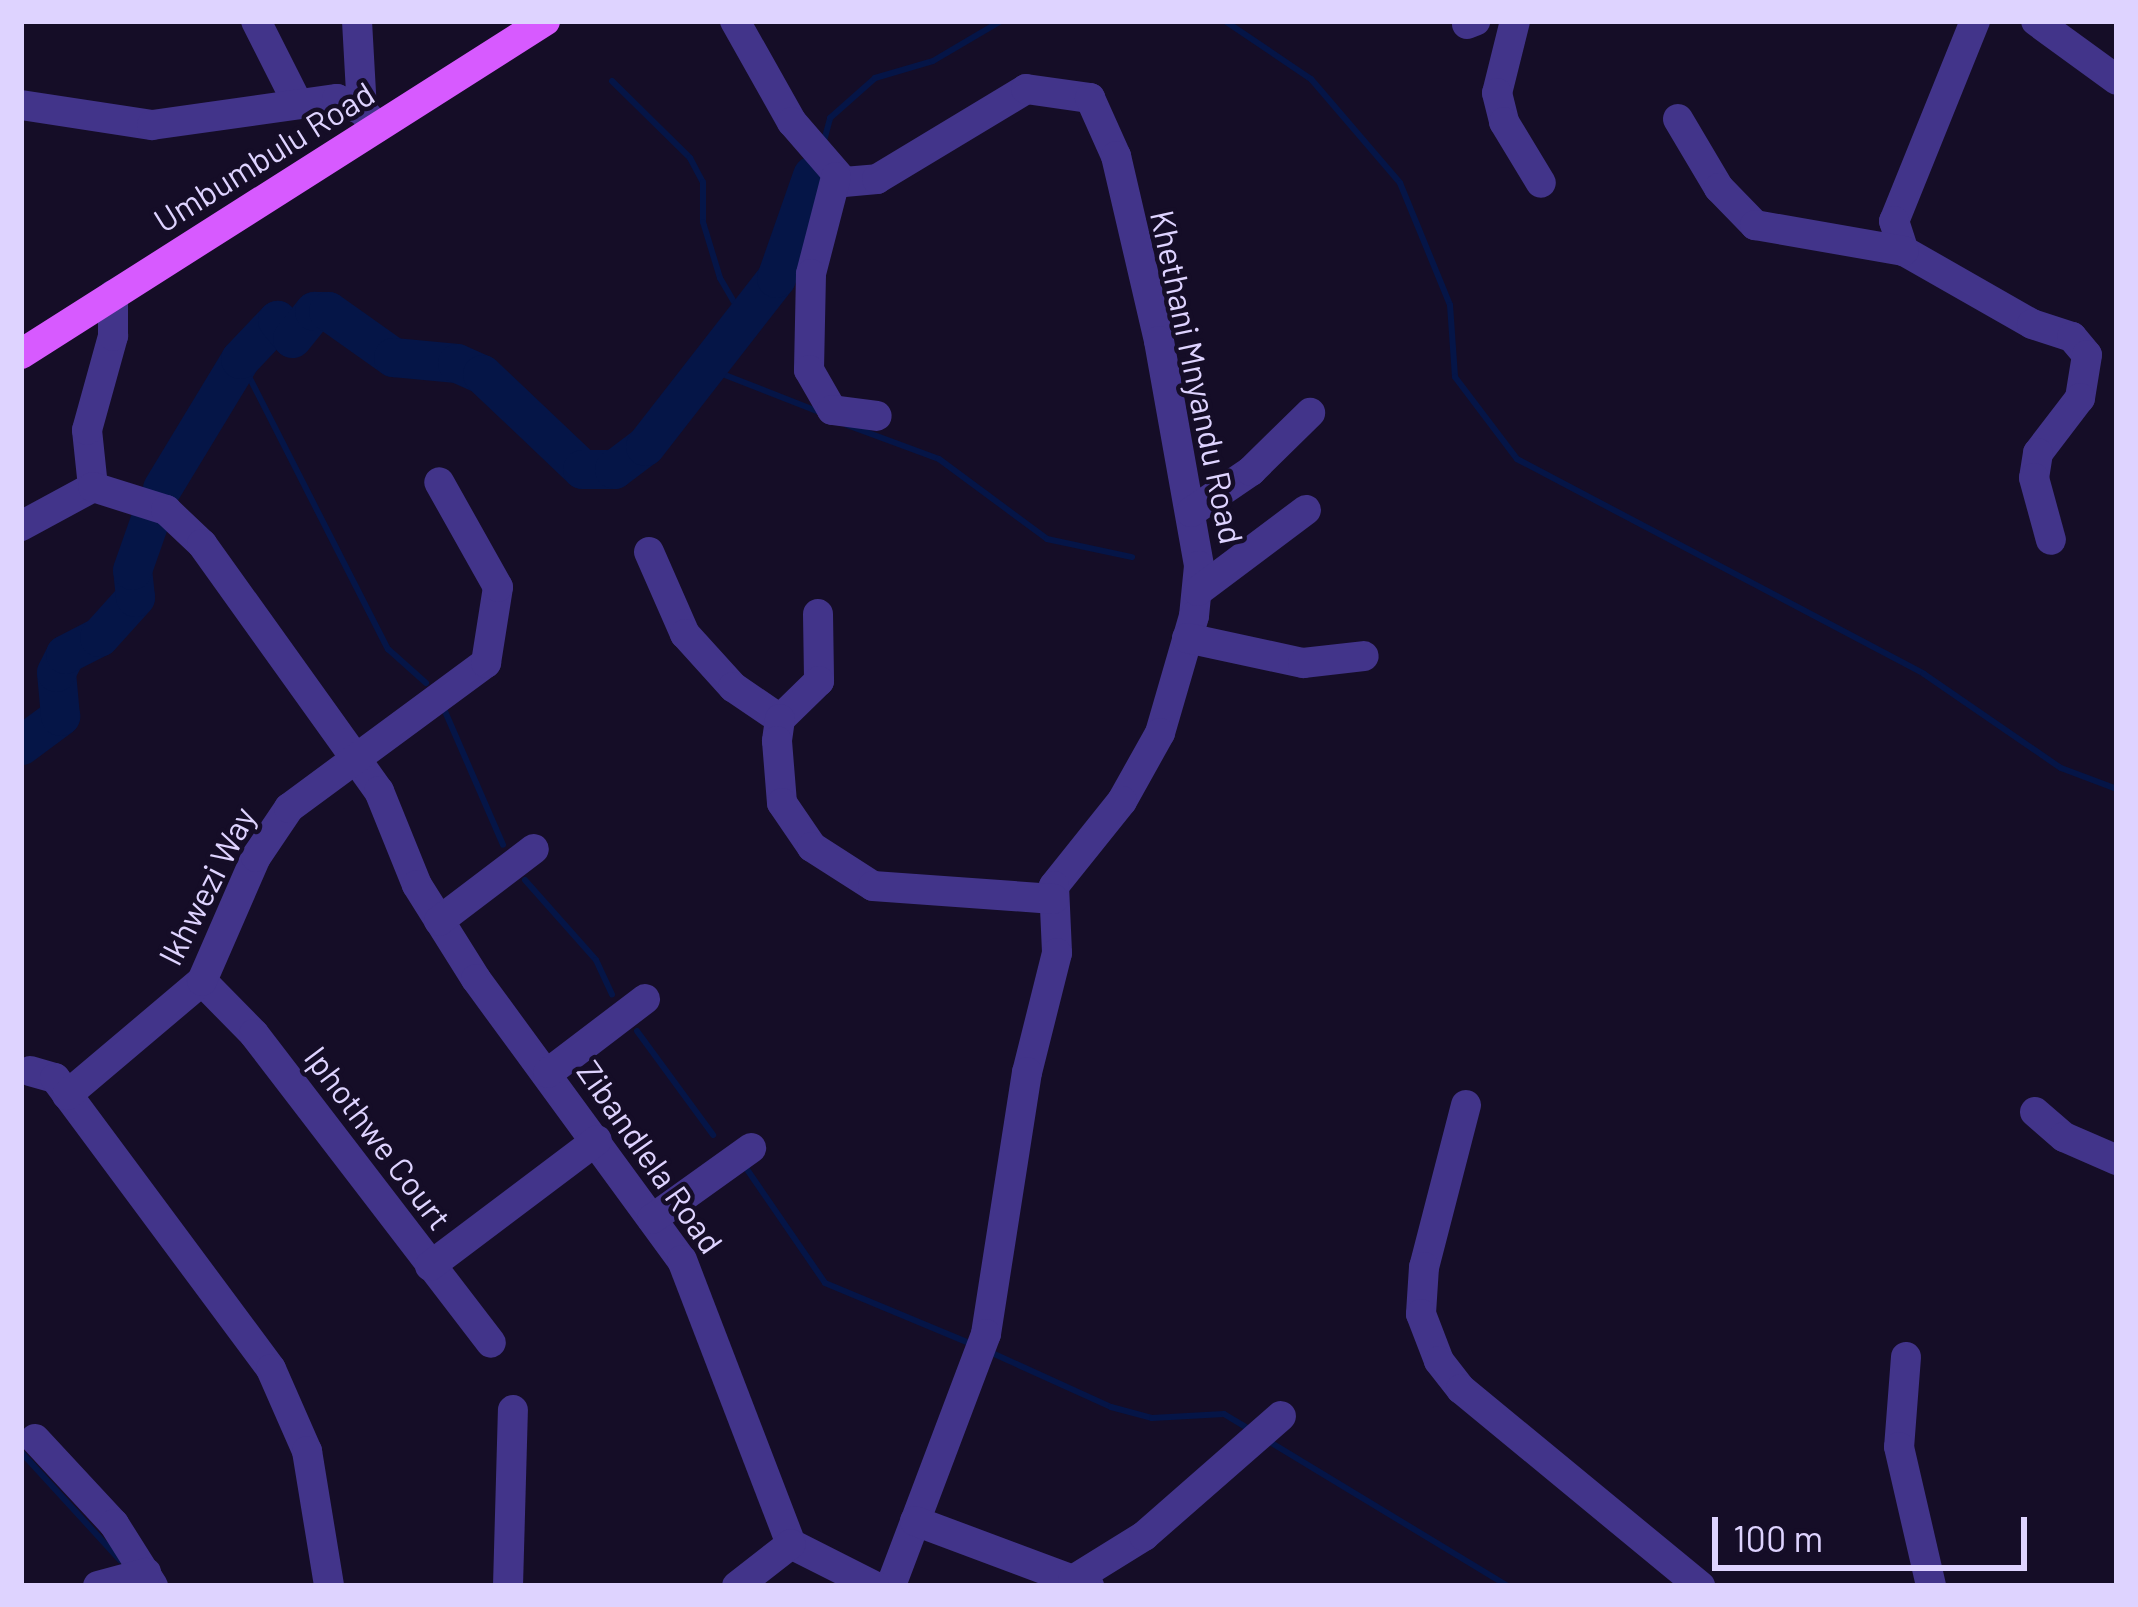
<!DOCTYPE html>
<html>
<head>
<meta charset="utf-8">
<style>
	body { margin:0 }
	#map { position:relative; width:2138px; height:1607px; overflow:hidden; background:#150d27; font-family:Barlow,sans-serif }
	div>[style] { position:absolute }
	.stream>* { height:6px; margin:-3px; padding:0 3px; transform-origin:3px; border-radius:3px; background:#051547 }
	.river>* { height:39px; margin:-19.5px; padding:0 19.5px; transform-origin:19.5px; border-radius:19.5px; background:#051547 }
	.minor>* { height:30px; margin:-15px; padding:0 15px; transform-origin:15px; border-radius:15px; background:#42348a }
	.major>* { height:30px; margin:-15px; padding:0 15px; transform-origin:15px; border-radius:15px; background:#d75aff }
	span { translate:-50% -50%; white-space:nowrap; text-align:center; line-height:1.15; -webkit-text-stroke:9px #150d27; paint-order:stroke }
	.street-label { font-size:33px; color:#ded3ff }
	.frame { position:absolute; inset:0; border:24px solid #ded3ff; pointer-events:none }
	.scale { position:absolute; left:1712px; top:1517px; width:315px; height:54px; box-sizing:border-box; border:6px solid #ded3ff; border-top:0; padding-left:15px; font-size:36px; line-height:42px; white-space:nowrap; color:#ded3ff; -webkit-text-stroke:9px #150d27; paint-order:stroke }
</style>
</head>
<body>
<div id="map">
	<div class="stream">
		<div style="left:1225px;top:21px;width:104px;rotate:34deg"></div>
		<div style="left:1311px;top:79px;width:137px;rotate:49.4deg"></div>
		<div style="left:1400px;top:183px;width:132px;rotate:67.7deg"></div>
		<div style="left:1450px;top:305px;width:72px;rotate:86deg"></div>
		<div style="left:1455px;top:377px;width:103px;rotate:52.9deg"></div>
		<div style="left:1517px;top:459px;width:460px;rotate:27.8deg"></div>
		<div style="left:1924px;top:674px;width:166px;rotate:34.5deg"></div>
		<div style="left:2061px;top:768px;width:60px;rotate:20.6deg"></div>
		<div style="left:612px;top:81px;width:110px;rotate:44.6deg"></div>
		<div style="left:690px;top:158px;width:27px;rotate:62deg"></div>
		<div style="left:703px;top:182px;width:40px;rotate:90deg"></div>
		<div style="left:703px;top:222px;width:59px;rotate:73.1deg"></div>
		<div style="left:720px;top:278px;width:48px;rotate:59.7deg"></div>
		<div style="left:824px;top:141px;width:24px;rotate:-75deg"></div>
		<div style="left:830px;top:118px;width:60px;rotate:-41.6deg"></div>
		<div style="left:875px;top:78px;width:60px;rotate:-16.3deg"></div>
		<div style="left:933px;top:61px;width:79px;rotate:-30.5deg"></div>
		<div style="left:240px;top:359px;width:326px;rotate:63deg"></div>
		<div style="left:388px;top:649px;width:51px;rotate:41.8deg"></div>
		<div style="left:707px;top:368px;width:120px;rotate:21.4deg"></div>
		<div style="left:847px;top:425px;width:98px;rotate:20.3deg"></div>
		<div style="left:939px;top:459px;width:134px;rotate:36.5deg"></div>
		<div style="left:1047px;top:539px;width:87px;rotate:12deg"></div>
		<div style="left:444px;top:709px;width:148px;rotate:66.5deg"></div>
		<div style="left:525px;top:880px;width:107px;rotate:48.4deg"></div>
		<div style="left:596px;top:960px;width:38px;rotate:65deg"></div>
		<div style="left:637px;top:1031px;width:129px;rotate:53.8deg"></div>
		<div style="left:744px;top:1165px;width:143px;rotate:55.5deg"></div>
		<div style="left:825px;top:1283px;width:161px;rotate:22.6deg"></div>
		<div style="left:992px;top:1353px;width:131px;rotate:24.4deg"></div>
		<div style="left:1111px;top:1407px;width:42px;rotate:15deg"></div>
		<div style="left:1152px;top:1418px;width:72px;rotate:-3.2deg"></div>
		<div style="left:1224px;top:1414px;width:29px;rotate:31deg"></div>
		<div style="left:1270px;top:1442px;width:278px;rotate:31.2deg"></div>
		<div style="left:21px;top:1452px;width:147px;rotate:47.5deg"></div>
	</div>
	<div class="river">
		<div style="left:162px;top:488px;width:151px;rotate:-58.8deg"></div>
		<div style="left:240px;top:359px;width:54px;rotate:-46.5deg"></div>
		<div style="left:277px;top:320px;width:23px;rotate:50deg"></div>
		<div style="left:292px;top:338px;width:35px;rotate:-51deg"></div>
		<div style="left:314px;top:311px;width:14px"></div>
		<div style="left:328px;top:311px;width:80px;rotate:35.3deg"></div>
		<div style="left:393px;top:357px;width:64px;rotate:5.4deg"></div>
		<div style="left:457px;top:363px;width:27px;rotate:24deg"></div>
		<div style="left:482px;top:374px;width:138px;rotate:43.5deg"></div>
		<div style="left:582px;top:469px;width:32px"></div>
		<div style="left:614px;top:469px;width:39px;rotate:-37deg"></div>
		<div style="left:645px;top:446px;width:213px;rotate:-52.1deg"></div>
		<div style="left:776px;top:278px;width:109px;rotate:-70.7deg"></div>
		<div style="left:21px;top:745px;width:49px;rotate:-36.6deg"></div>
		<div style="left:60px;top:716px;width:44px;rotate:-95.2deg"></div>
		<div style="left:56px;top:672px;width:20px;rotate:-63deg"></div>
		<div style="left:65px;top:654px;width:38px;rotate:-27deg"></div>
		<div style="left:99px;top:637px;width:54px;rotate:-48deg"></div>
		<div style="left:135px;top:597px;width:27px;rotate:-96deg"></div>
		<div style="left:132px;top:570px;width:54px;rotate:-70.6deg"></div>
	</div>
	<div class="minor">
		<div style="left:256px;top:21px;width:91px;rotate:63.2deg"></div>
		<div style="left:357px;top:21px;width:89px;rotate:86.8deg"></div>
		<div style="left:735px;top:21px;width:116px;rotate:60.6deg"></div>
		<div style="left:792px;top:122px;width:79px;rotate:49.1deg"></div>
		<div style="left:844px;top:182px;width:33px;rotate:-5deg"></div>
		<div style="left:877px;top:179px;width:174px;rotate:-31.1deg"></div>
		<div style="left:1026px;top:89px;width:65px;rotate:8deg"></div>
		<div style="left:1090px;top:98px;width:64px;rotate:65.9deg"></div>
		<div style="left:1116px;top:156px;width:190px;rotate:76.9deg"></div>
		<div style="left:1159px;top:341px;width:229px;rotate:79.9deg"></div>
		<div style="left:1199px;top:566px;width:50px;rotate:95.7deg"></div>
		<div style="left:1194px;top:616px;width:122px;rotate:106.2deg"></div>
		<div style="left:1160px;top:733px;width:78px;rotate:119.2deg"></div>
		<div style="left:1122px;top:801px;width:109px;rotate:128.7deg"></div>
		<div style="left:1054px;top:886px;width:67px;rotate:87.4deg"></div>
		<div style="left:1057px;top:953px;width:123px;rotate:104.1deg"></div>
		<div style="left:1027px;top:1072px;width:265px;rotate:98.9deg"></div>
		<div style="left:986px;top:1334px;width:269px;rotate:110.7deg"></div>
		<div style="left:1515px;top:21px;width:74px;rotate:104deg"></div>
		<div style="left:1497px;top:93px;width:30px;rotate:76deg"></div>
		<div style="left:1504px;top:122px;width:71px;rotate:58.8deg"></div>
		<div style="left:1975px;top:21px;width:216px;rotate:112deg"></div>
		<div style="left:1894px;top:221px;width:32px;rotate:72deg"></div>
		<div style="left:1904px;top:251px;width:147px;rotate:29.7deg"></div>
		<div style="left:2032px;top:324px;width:42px;rotate:18deg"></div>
		<div style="left:2072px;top:337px;width:23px;rotate:50deg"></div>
		<div style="left:2087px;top:355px;width:44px;rotate:99.2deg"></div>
		<div style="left:2080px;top:398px;width:69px;rotate:127.4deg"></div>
		<div style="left:2038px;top:453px;width:25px;rotate:99deg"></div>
		<div style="left:2034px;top:478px;width:64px;rotate:74.7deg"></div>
		<div style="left:2036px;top:21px;width:100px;rotate:36.1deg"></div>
		<div style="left:1467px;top:24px;width:9px;rotate:-21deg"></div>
		<div style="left:21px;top:105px;width:133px;rotate:8.7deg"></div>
		<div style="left:152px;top:125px;width:187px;rotate:-8deg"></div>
		<div style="left:337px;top:99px;width:27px;rotate:24deg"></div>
		<div style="left:362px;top:110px;width:23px;rotate:50deg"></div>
		<div style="left:1678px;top:119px;width:80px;rotate:59.3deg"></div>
		<div style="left:1719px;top:188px;width:52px;rotate:45.8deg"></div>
		<div style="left:1755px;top:225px;width:151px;rotate:9.9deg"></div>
		<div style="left:836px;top:177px;width:100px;rotate:104.5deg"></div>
		<div style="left:811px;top:274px;width:96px;rotate:91.2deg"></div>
		<div style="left:809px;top:370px;width:46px;rotate:60.1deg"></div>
		<div style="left:832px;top:410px;width:45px;rotate:7.6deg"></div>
		<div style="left:93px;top:487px;width:57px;rotate:-96deg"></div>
		<div style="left:87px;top:430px;width:98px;rotate:-74.5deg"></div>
		<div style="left:113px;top:336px;width:41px;rotate:-90deg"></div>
		<div style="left:1191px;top:512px;width:73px;rotate:-34.3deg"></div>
		<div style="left:1251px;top:471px;width:83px;rotate:-44.5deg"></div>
		<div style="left:21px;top:526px;width:82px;rotate:-28.4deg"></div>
		<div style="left:93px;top:487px;width:77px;rotate:17.5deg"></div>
		<div style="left:166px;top:510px;width:50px;rotate:43.4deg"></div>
		<div style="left:202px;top:544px;width:304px;rotate:54.4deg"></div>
		<div style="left:379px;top:791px;width:101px;rotate:68deg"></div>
		<div style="left:417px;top:885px;width:111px;rotate:57.9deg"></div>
		<div style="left:476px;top:979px;width:348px;rotate:53.8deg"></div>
		<div style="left:682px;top:1260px;width:304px;rotate:69deg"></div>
		<div style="left:791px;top:1544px;width:93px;rotate:26.8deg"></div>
		<div style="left:649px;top:552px;width:90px;rotate:66.3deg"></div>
		<div style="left:685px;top:634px;width:72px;rotate:47.8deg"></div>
		<div style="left:733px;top:687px;width:57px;rotate:34.2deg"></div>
		<div style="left:1198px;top:591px;width:135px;rotate:-36.9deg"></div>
		<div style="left:818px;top:614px;width:67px;rotate:89.1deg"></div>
		<div style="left:819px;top:681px;width:54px;rotate:135.7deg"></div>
		<div style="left:780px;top:719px;width:22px;rotate:98deg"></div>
		<div style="left:777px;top:741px;width:62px;rotate:85.4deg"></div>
		<div style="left:782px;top:803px;width:53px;rotate:55.7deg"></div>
		<div style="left:812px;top:847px;width:72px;rotate:32.6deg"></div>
		<div style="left:873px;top:886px;width:181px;rotate:4.1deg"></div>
		<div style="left:1187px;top:638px;width:119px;rotate:12.2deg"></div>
		<div style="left:1303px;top:663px;width:61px;rotate:-6.5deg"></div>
		<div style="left:439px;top:921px;width:119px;rotate:-37.2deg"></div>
		<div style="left:202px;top:981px;width:74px;rotate:45.5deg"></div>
		<div style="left:254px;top:1034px;width:389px;rotate:52.5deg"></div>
		<div style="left:30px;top:1071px;width:26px;rotate:16deg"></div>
		<div style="left:55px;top:1078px;width:362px;rotate:53.4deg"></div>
		<div style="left:271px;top:1369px;width:90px;rotate:66.3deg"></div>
		<div style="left:307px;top:1451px;width:137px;rotate:80.7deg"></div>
		<div style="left:548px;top:1073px;width:122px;rotate:-37.3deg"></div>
		<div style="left:67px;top:1095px;width:177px;rotate:-40.2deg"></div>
		<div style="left:202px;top:981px;width:135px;rotate:-66.5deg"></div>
		<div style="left:256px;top:857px;width:59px;rotate:-56deg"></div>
		<div style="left:289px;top:808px;width:245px;rotate:-36.4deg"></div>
		<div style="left:486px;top:663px;width:77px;rotate:-81deg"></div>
		<div style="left:498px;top:587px;width:120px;rotate:-119.3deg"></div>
		<div style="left:1466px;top:1105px;width:167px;rotate:104.5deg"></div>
		<div style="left:1424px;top:1267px;width:47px;rotate:93.7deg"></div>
		<div style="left:1421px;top:1314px;width:50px;rotate:69deg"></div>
		<div style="left:1439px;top:1361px;width:36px;rotate:52deg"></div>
		<div style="left:1461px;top:1389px;width:310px;rotate:39.5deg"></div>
		<div style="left:2035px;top:1112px;width:38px;rotate:41deg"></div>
		<div style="left:2064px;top:1137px;width:58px;rotate:23.5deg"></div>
		<div style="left:652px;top:1219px;width:122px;rotate:-35.6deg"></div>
		<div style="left:430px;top:1266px;width:209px;rotate:-37deg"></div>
		<div style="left:1906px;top:1357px;width:90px;rotate:94.4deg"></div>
		<div style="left:1899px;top:1447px;width:143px;rotate:77deg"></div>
		<div style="left:35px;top:1439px;width:116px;rotate:47.1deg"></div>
		<div style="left:114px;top:1524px;width:73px;rotate:57.8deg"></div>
		<div style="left:915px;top:1521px;width:186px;rotate:20.5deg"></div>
		<div style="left:1073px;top:1580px;width:84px;rotate:-31.8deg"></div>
		<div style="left:1144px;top:1536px;width:182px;rotate:-41.2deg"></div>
		<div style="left:98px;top:1586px;width:50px;rotate:-15.2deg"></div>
		<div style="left:508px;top:1586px;width:176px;rotate:-88.4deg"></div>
		<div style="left:737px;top:1586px;width:68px;rotate:-37.9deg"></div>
	</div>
	<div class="major">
		<div style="left:21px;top:354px;width:621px;rotate:-32.44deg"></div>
	</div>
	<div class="street-label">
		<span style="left:264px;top:157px;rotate:-32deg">Umbumbulu Road</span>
		<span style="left:1197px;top:377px;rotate:78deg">Khethani Mnyandu Road</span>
		<span style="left:207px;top:886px;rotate:-63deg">Ikhwezi Way</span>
		<span style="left:378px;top:1138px;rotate:53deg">Iphothwe Court</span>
		<span style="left:650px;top:1157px;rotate:55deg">Zibandlela Road</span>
	</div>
	<div class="frame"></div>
	<div class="scale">100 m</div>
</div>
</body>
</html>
